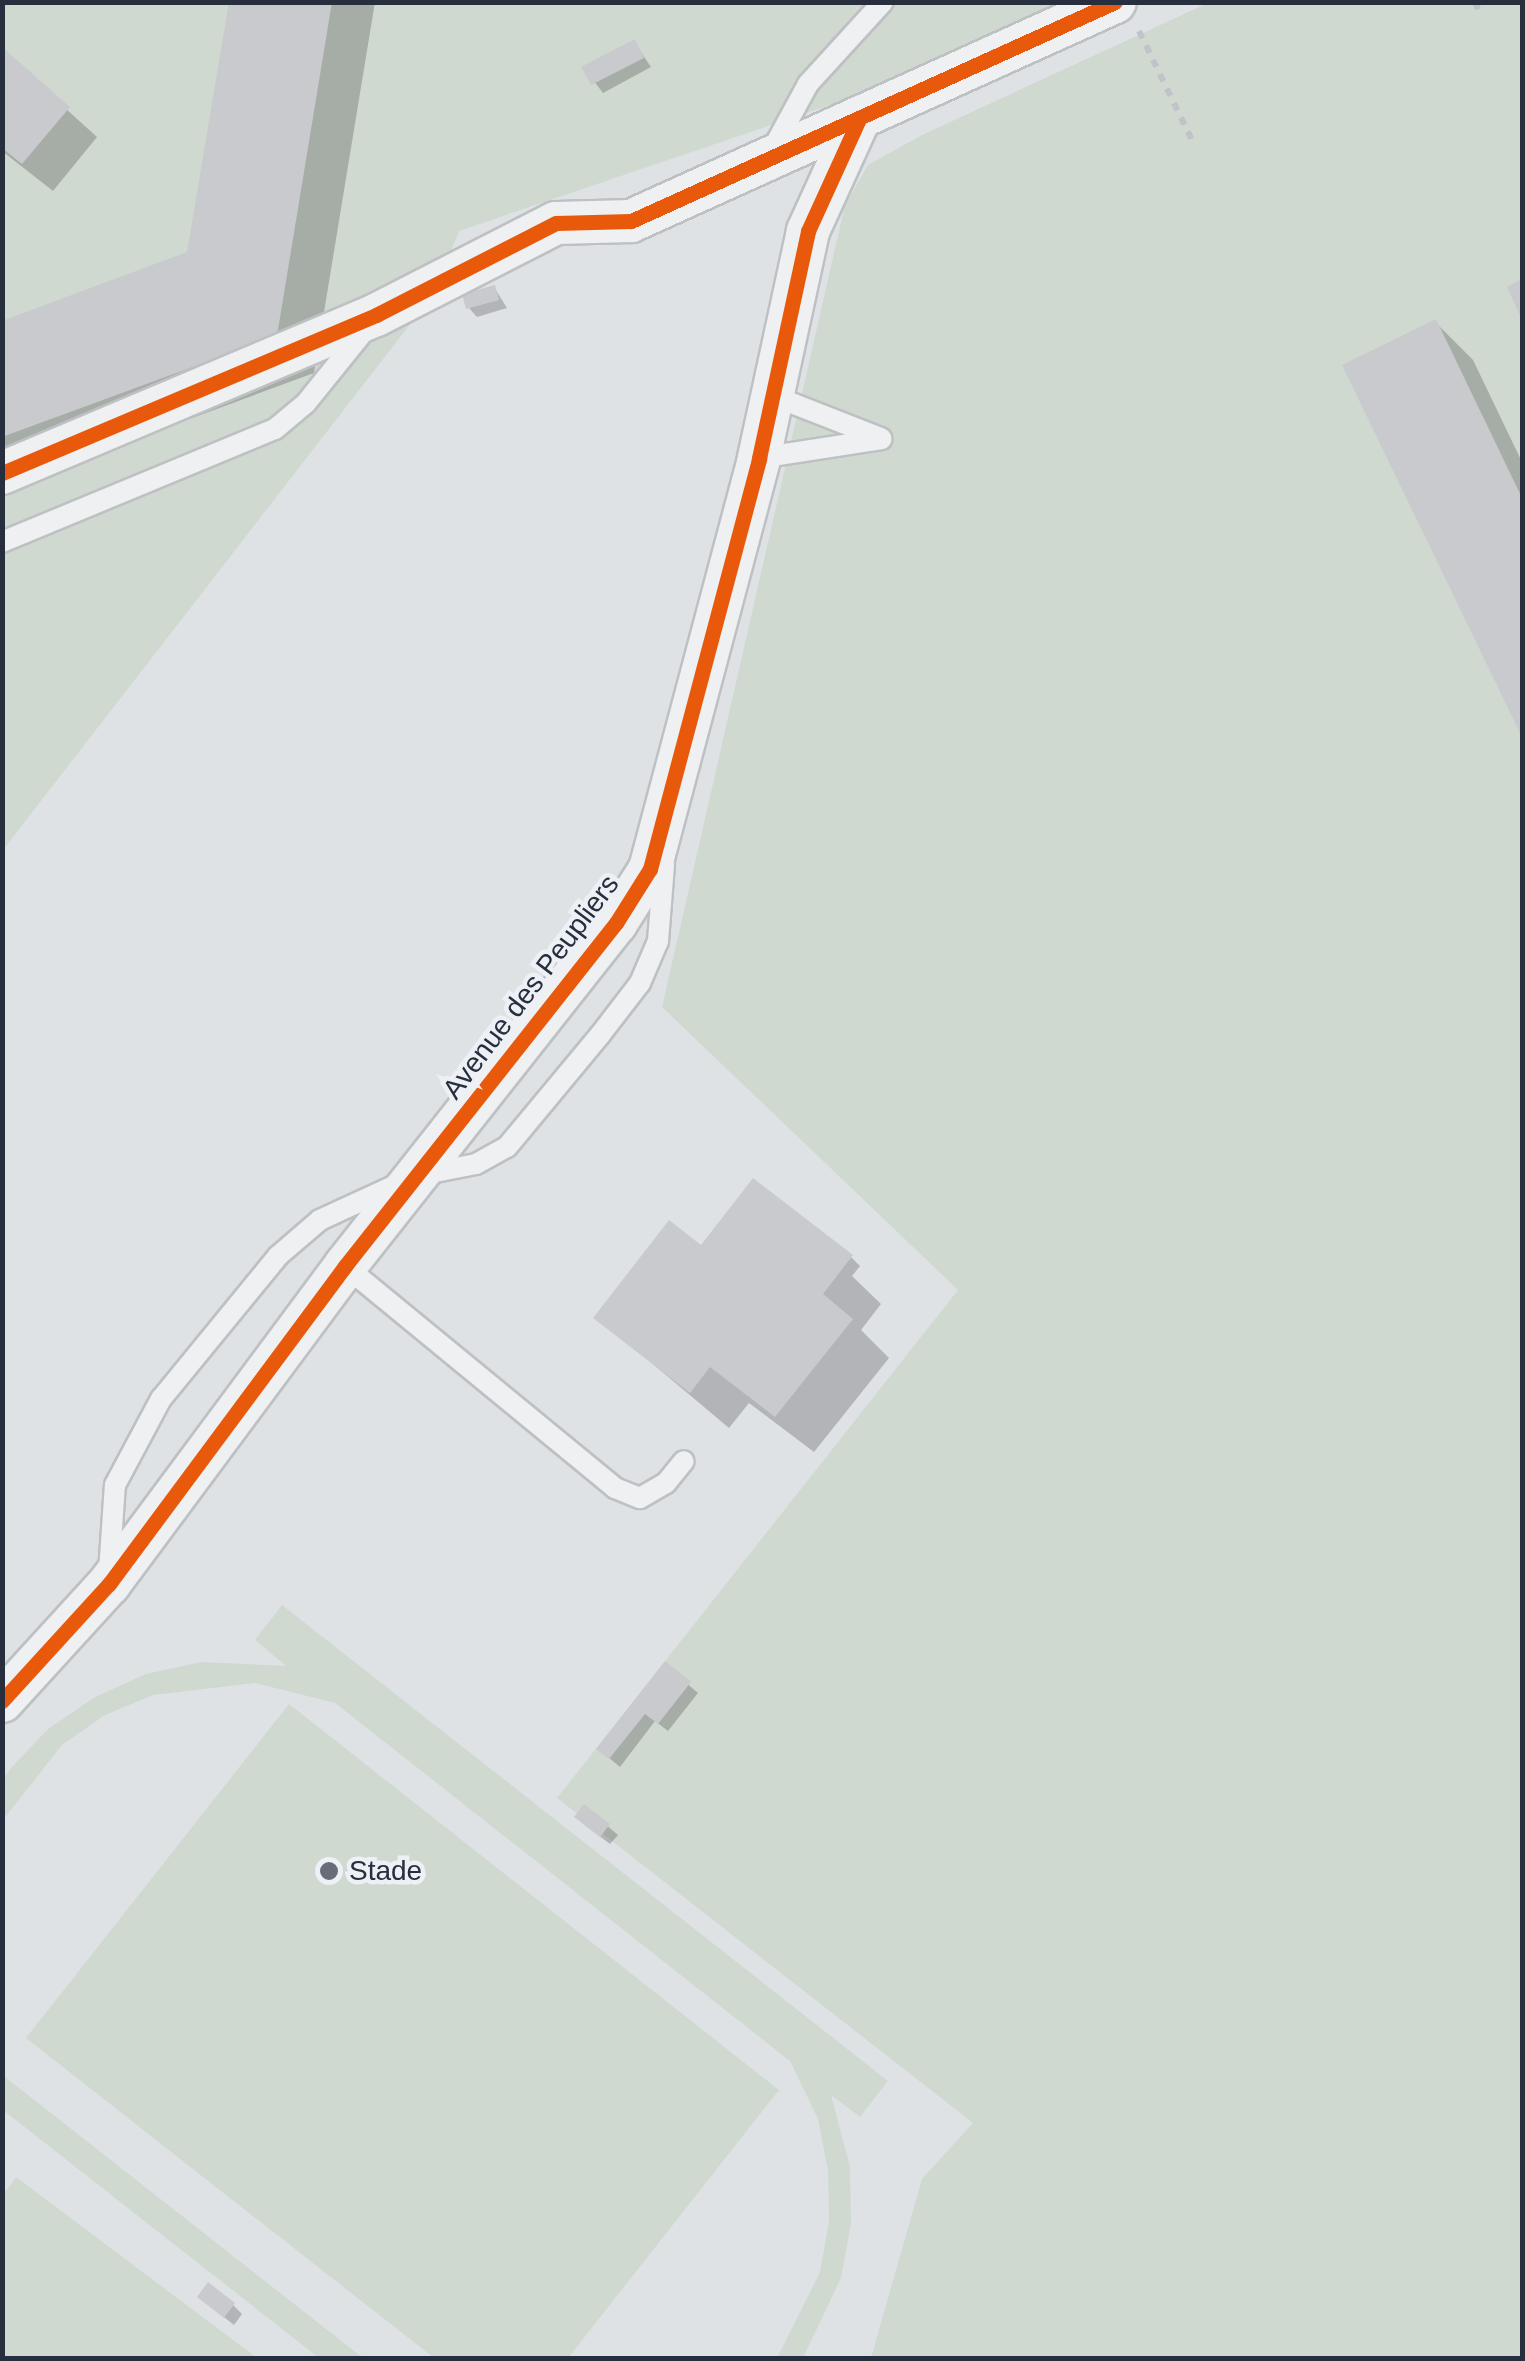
<!DOCTYPE html>
<html>
<head>
<meta charset="utf-8">
<style>
	body { margin:0 }
	#map { position:relative; width:1525px; height:2361px; overflow:hidden; background:#dfe2e5; font-family:Helvetica,sans-serif }
	div>[style] { position:absolute }
	.green>* { inset:0; background:#cfd9d0 }
	.shadow>* { inset:0; background:#0003 }
	.building>* { inset:0; background:#c8cacd }
	.path>* { height:6px; margin-top:-3px; transform-origin:0; background:repeating-linear-gradient(90deg,#c1c3c8 0 8px,transparent 0 16px) }
	.roads { filter:drop-shadow(2px 0 #bec0c3) drop-shadow(-2px 0 #bec0c3) drop-shadow(0 2px #bec0c3) drop-shadow(0 -2px #bec0c3) }
	.service>* { height:20px; margin:-10px; padding:0 10px; transform-origin:10px; border-radius:10px; background:#eff0f1 }
	.minor>* { height:42px; margin:-21px; padding:0 21px; transform-origin:21px; border-radius:21px; background:#eff0f1 }
	.cycleway>* { height:15px; margin:-7.5px; padding:0 7.5px; transform-origin:7.5px; border-radius:7.5px; background:#e8590c }
	.dots>* { width:28px; height:28px; translate:-50% -50%; box-sizing:border-box; border:5px solid #edf0f5; border-radius:50% }
	span { translate:-50% -50%; white-space:nowrap; text-align:center; line-height:1.15; -webkit-text-stroke:9px #edf0f5; paint-order:stroke }
	.street-label { font-size:28px; color:#272e3d }
	.poi-label { font-size:28px; color:#272e3d }
	.left { translate:0 -50%; text-align:left }
	.frame { position:absolute; inset:0; border:5px solid #272e3d; pointer-events:none }
</style>
</head>
<body>
<div id="map">
	<div class="green">
		<div style="clip-path:polygon(3px 3px,1070px 3px,877px 89px,459px 231px,435px 292px,3px 850px)"></div>
		<div style="clip-path:polygon(1208px 3px,1522px 3px,1522px 2358px,871px 2358px,922px 2179px,973px 2123px,557px 1798px,958px 1290px,662px 1007px,845px 205px,868px 165px,922px 135px)"></div>
		<div style="clip-path:polygon(282px 1605px,888px 2081px,860px 2117px,831px 2095px,850px 2167px,851px 2223px,841px 2278px,803px 2358px,777px 2358px,820px 2272px,829px 2221px,828px 2170px,818px 2119px,790px 2061px,335px 1703px,255px 1683px,153px 1695px,105px 1715px,62px 1745px,3px 1820px,3px 1780px,10px 1769px,48px 1729px,95px 1697px,146px 1674px,201px 1662px,286px 1666px,255px 1640px)"></div>
		<div style="clip-path:polygon(289px 1704px,779px 2090px,568px 2358px,434px 2358px,26px 2038px)"></div>
		<div style="clip-path:polygon(3px 2073px,5px 2077px,363px 2358px,319px 2358px,3px 2110px)"></div>
		<div style="clip-path:polygon(16px 2177px,257px 2358px,3px 2358px,3px 2195px)"></div>
	</div>
	<div class="shadow">
		<div style="clip-path:polygon(231px 2px,375px 2px,314px 373px,2px 488px,2px 324px,189px 254px)"></div>
		<div style="clip-path:polygon(634px 42px,651px 67px,603px 93px,584px 68px)"></div>
		<div style="clip-path:polygon(2px 51px,97px 137px,53px 191px,2px 151px)"></div>
		<div style="clip-path:polygon(494px 287px,507px 308px,477px 317px,468px 307px)"></div>
		<div style="clip-path:polygon(1435px 322px,1473px 360px,1522px 462px,1522px 732px,1346px 366px)"></div>
		<div style="clip-path:polygon(702px 1248px,851px 1257px,860px 1266px,852px 1276px,881px 1304px,861px 1330px,889px 1358px,814px 1452px,749px 1403px,729px 1428px,597px 1317px)"></div>
		<div style="clip-path:polygon(665px 1665px,698px 1693px,668px 1731px,655px 1721px,620px 1767px,608px 1757px)"></div>
		<div style="clip-path:polygon(585px 1807px,618px 1835px,610px 1844px,586px 1826px)"></div>
		<div style="clip-path:polygon(209px 2305px,233px 2305px,242px 2314px,234px 2325px)"></div>
	</div>
	<div class="building">
		<div style="clip-path:polygon(229px 2px,332px 2px,277px 336px,2px 437px,2px 321px,187px 252px)"></div>
		<div style="clip-path:polygon(635px 39px,644px 58px,591px 85px,581px 67px)"></div>
		<div style="clip-path:polygon(2px 47px,70px 107px,22px 164px,2px 148px)"></div>
		<div style="clip-path:polygon(1522px 279px,1522px 320px,1507px 287px)"></div>
		<div style="clip-path:polygon(495px 285px,499px 300px,466px 309px,462px 294px)"></div>
		<div style="clip-path:polygon(1436px 319px,1522px 498px,1522px 737px,1342px 365px)"></div>
		<div style="clip-path:polygon(753px 1178px,853px 1255px,823px 1294px,853px 1319px,775px 1417px,710px 1367px,690px 1393px,593px 1318px,669px 1220px,701px 1245px)"></div>
		<div style="clip-path:polygon(665px 1661px,691px 1682px,658px 1724px,645px 1714px,609px 1759px,596px 1749px)"></div>
		<div style="clip-path:polygon(584px 1804px,610px 1824px,600px 1837px,574px 1817px)"></div>
		<div style="clip-path:polygon(208px 2282px,235px 2303px,224px 2318px,197px 2297px)"></div>
	</div>
	<div class="path">
		<div style="left:1475px;top:2px;width:8px;rotate:67deg"></div>
		<div style="left:1139px;top:31px;width:123px;rotate:64.1deg"></div>
	</div>
	<div class="roads">
		<div class="service">
			<div style="left:771px;top:152px;width:77px;rotate:-61.4deg"></div>
			<div style="left:808px;top:84px;width:111px;rotate:-47.6deg"></div>
			<div style="left:771px;top:395px;width:118px;rotate:21.4deg"></div>
			<div style="left:759px;top:458px;width:124px;rotate:-8.8deg"></div>
			<div style="left:2px;top:542px;width:295px;rotate:-22.5deg"></div>
			<div style="left:275px;top:429px;width:40px;rotate:-40deg"></div>
			<div style="left:306px;top:403px;width:92px;rotate:-51.1deg"></div>
			<div style="left:425px;top:1174px;width:52px;rotate:-11.1deg"></div>
			<div style="left:476px;top:1164px;width:35px;rotate:-29deg"></div>
			<div style="left:507px;top:1147px;width:146px;rotate:-50.3deg"></div>
			<div style="left:600px;top:1035px;width:66px;rotate:-52.4deg"></div>
			<div style="left:640px;top:983px;width:46px;rotate:-66.8deg"></div>
			<div style="left:658px;top:941px;width:77px;rotate:-85.5deg"></div>
			<div style="left:345px;top:1266px;width:350px;rotate:39.4deg"></div>
			<div style="left:615px;top:1488px;width:27px;rotate:22deg"></div>
			<div style="left:640px;top:1498px;width:30px;rotate:-30deg"></div>
			<div style="left:666px;top:1483px;width:28px;rotate:-51deg"></div>
			<div style="left:109px;top:1572px;width:87px;rotate:-86.1deg"></div>
			<div style="left:115px;top:1485px;width:98px;rotate:-61.9deg"></div>
			<div style="left:161px;top:1399px;width:185px;rotate:-50.7deg"></div>
			<div style="left:278px;top:1256px;width:55px;rotate:-40.6deg"></div>
			<div style="left:320px;top:1220px;width:86px;rotate:-24.8deg"></div>
		</div>
		<div class="minor">
			<div style="left:2px;top:473px;width:406px;rotate:-22.9deg"></div>
			<div style="left:376px;top:315px;width:202px;rotate:-27.1deg"></div>
			<div style="left:556px;top:223px;width:75px;rotate:-1.5deg"></div>
			<div style="left:631px;top:221px;width:531px;rotate:-24.35deg"></div>
			<div style="left:2px;top:1701px;width:159px;rotate:-47.6deg"></div>
			<div style="left:109px;top:1584px;width:396px;rotate:-53.4deg"></div>
			<div style="left:345px;top:1266px;width:437px;rotate:-51.7deg"></div>
			<div style="left:616px;top:923px;width:64px;rotate:-57.8deg"></div>
			<div style="left:650px;top:869px;width:425px;rotate:-75.1deg"></div>
			<div style="left:759px;top:458px;width:232px;rotate:-77.8deg"></div>
			<div style="left:808px;top:231px;width:125px;rotate:-65.5deg"></div>
		</div>
	</div>
	<div class="cycleway">
		<div style="left:2px;top:473px;width:406px;rotate:-22.9deg"></div>
		<div style="left:376px;top:315px;width:202px;rotate:-27.1deg"></div>
		<div style="left:556px;top:223px;width:75px;rotate:-1.5deg"></div>
		<div style="left:631px;top:221px;width:531px;rotate:-24.35deg"></div>
		<div style="left:2px;top:1701px;width:159px;rotate:-47.6deg"></div>
		<div style="left:109px;top:1584px;width:396px;rotate:-53.4deg"></div>
		<div style="left:345px;top:1266px;width:437px;rotate:-51.7deg"></div>
		<div style="left:616px;top:923px;width:64px;rotate:-57.8deg"></div>
		<div style="left:650px;top:869px;width:425px;rotate:-75.1deg"></div>
		<div style="left:759px;top:458px;width:232px;rotate:-77.8deg"></div>
		<div style="left:808px;top:231px;width:125px;rotate:-65.5deg"></div>
	</div>
	<div class="dots">
		<div style="left:329px;top:1871px;background:#676d78"></div>
	</div>
	<div class="street-label">
		<span style="left:531px;top:987px;rotate:-53deg">Avenue des Peupliers</span>
	</div>
	<div class="poi-label">
		<span class="left" style="left:349px;top:1871px">Stade</span>
	</div>
	<div class="frame"></div>
</div>
</body>
</html>
